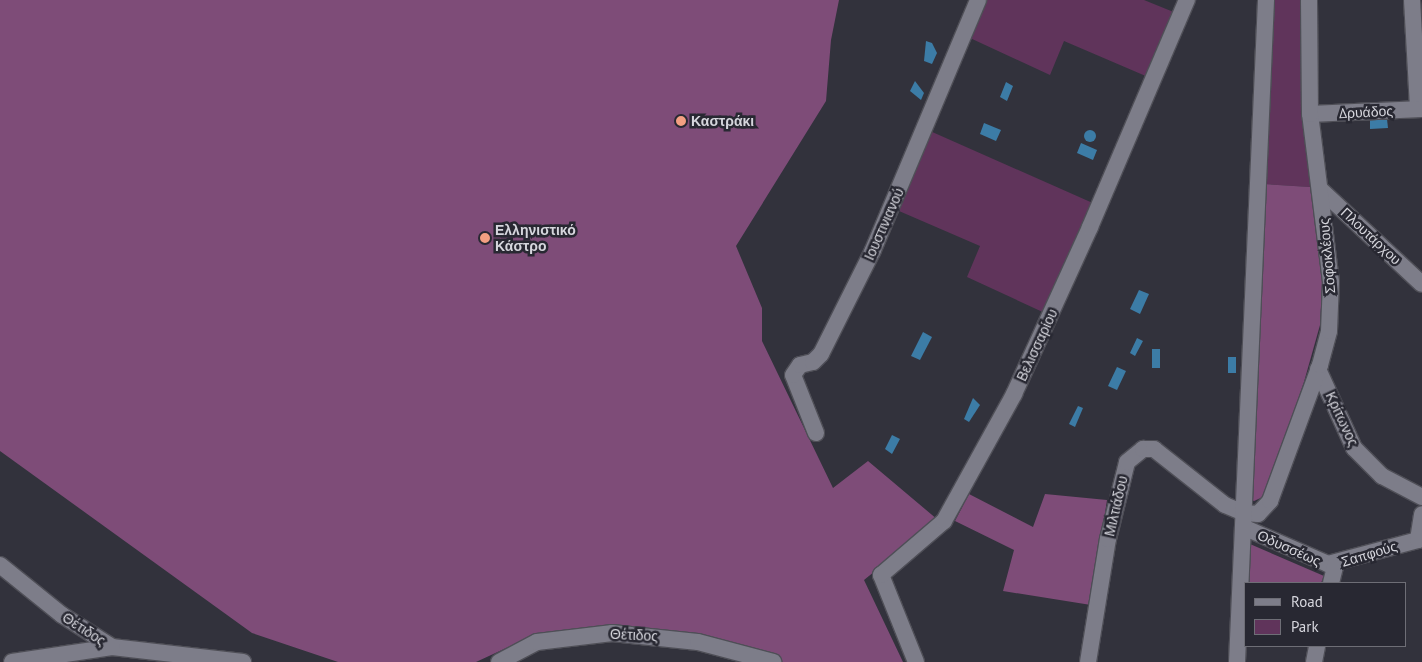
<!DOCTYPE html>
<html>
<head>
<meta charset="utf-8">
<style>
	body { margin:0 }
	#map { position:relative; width:1422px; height:662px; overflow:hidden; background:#32323c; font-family:"PT Sans",sans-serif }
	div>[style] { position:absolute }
	.green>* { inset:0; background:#60345b }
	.forest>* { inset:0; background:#7e4c78 }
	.water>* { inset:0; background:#3c7ca6 }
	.round { border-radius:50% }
	.roads { filter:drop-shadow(1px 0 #4f4f57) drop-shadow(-1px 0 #4f4f57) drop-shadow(0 1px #4f4f57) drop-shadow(0 -1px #4f4f57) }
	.minor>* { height:16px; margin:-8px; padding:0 8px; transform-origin:8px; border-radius:8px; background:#7d7d89 }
	.dots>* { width:14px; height:14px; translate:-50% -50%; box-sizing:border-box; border:2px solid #282832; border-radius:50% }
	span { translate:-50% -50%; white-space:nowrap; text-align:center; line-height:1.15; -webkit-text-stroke:5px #282832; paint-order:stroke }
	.street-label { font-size:14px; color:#d6d6dd }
	.poi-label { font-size:14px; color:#d6d6dd; font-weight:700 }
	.left { translate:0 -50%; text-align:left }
	.legend { position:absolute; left:1244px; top:582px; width:162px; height:65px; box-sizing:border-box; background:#282832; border:1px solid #6e6e76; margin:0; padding:6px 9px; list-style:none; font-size:15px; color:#d6d6dd }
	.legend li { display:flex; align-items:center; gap:10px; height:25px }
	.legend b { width:25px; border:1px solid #6e6e76 }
</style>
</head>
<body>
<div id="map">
	<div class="green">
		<div style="clip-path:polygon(985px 0,1144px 0,1176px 13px,1148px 77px,1064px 41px,1050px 75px,970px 38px)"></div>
		<div style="clip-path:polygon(1272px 0,1304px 0,1310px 187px,1264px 184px)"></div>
		<div style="clip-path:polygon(930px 131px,1095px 204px,1047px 314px,967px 277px,980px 246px,899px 211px)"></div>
	</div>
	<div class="forest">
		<div style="clip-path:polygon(0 0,839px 0,831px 40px,826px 101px,736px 246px,762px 308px,762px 341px,833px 488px,868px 461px,938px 520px,864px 580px,903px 662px,782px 662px,698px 636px,583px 628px,515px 644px,476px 662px,338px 662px,252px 633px,0 451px)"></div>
		<div style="clip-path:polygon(1264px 184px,1310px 187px,1323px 273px,1320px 325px,1304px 382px,1265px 496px,1254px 501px,1250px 499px)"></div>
		<div style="clip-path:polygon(969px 494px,1033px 527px,1045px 494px,1107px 500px,1091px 605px,1003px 591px,1014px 550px,955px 521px)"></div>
		<div style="clip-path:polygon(1250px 544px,1324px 576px,1321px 583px,1248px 583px)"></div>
	</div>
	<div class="water">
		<div style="clip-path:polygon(926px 41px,932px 43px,937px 53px,932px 64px,924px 61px)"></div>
		<div style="clip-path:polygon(915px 81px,924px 93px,921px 100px,910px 91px)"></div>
		<div style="clip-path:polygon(1006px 82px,1013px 86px,1007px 101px,1000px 97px)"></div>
		<div style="clip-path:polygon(1370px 119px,1387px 119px,1388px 128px,1370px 129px)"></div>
		<div style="clip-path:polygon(984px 123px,1001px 130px,996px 141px,980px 134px)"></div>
		<div class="round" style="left:1084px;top:130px;width:12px;height:12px"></div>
		<div style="clip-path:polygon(1081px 143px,1097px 150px,1093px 160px,1077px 153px)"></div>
		<div style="clip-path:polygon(1139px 290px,1149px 294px,1140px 314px,1130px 309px)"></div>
		<div style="clip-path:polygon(923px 332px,932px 337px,920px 360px,911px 356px)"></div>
		<div style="clip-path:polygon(1137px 338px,1143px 341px,1135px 356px,1130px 353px)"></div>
		<div style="clip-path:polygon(1152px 349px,1160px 349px,1160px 368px,1152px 368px)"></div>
		<div style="clip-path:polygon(1228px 357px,1236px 357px,1236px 373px,1228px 373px)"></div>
		<div style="clip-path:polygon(1117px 367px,1126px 371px,1117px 390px,1108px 386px)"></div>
		<div style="clip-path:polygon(973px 398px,980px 405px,969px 422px,964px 419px)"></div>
		<div style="clip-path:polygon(1078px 406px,1083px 408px,1075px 427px,1069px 424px)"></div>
		<div style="clip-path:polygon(892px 435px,900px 439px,892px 454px,885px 449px)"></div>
	</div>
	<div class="roads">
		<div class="minor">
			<div style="left:1412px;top:0;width:109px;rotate:86.8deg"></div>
			<div style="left:1310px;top:114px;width:112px;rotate:-2.6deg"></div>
			<div style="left:1320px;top:189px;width:139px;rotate:43deg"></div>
			<div style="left:1318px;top:369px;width:87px;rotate:65.5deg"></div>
			<div style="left:1354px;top:448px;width:40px;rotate:45deg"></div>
			<div style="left:1382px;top:476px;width:45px;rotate:27.7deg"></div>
			<div style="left:816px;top:433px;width:62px;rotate:-111.6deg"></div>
			<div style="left:793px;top:375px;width:12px;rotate:-55deg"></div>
			<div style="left:800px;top:365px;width:13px;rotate:-13deg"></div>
			<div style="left:813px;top:362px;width:11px;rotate:-45deg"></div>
			<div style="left:821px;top:354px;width:116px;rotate:-63.4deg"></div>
			<div style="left:873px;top:250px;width:271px;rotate:-67.2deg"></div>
			<div style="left:1243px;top:527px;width:93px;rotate:23.5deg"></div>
			<div style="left:1328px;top:564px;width:97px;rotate:-14.9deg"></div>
			<div style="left:1418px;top:540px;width:26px;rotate:-81deg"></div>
			<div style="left:0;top:565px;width:80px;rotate:38.9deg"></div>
			<div style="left:62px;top:615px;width:59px;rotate:32.6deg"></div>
			<div style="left:112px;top:647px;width:132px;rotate:6.5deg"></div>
			<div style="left:1331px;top:583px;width:21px;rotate:-76deg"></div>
			<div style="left:12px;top:662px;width:101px;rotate:-8.5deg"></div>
			<div style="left:499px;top:662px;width:43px;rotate:-27.8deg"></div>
			<div style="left:537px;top:642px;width:76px;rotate:-6.8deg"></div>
			<div style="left:612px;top:633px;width:86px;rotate:6deg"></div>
			<div style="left:698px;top:642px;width:78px;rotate:14.9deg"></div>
			<div style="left:916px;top:662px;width:94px;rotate:-111.9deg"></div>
			<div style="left:881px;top:575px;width:83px;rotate:-40.6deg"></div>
			<div style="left:944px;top:521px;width:145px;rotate:-61.1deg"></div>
			<div style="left:1014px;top:394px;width:183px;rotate:-65.5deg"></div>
			<div style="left:1090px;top:227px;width:247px;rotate:-66.9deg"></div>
			<div style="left:1088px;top:662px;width:125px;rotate:-80.8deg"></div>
			<div style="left:1108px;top:539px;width:79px;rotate:-76.1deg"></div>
			<div style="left:1127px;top:462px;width:21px;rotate:-39deg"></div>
			<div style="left:1143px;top:449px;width:11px"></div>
			<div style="left:1154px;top:449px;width:90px;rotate:38.3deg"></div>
			<div style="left:1225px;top:505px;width:21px;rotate:23deg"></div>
			<div style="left:1244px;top:513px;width:14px;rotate:4deg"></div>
			<div style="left:1258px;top:514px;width:18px;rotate:-47deg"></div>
			<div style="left:1270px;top:501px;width:145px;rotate:-69.8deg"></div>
			<div style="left:1320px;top:365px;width:35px;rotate:-75deg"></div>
			<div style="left:1329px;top:331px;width:49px;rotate:-87.7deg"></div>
			<div style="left:1331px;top:282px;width:169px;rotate:-97.1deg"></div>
			<div style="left:1310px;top:114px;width:114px;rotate:-90.5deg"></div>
			<div style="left:1237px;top:662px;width:663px;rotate:-87.49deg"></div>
			<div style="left:1314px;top:662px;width:16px;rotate:-79deg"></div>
		</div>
	</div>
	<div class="dots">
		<div style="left:681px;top:121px;background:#f39f82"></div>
		<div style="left:485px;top:238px;background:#f39f82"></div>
	</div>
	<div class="street-label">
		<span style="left:1366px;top:112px;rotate:-3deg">Δρυάδος</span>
		<span style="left:884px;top:224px;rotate:-66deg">Ιουστινιανού</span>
		<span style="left:1371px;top:236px;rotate:43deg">Πλουτάρχου</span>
		<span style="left:1327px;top:256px;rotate:-95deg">Σοφοκλέους</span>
		<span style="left:1037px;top:345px;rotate:-65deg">Βελισσαρίου</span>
		<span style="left:1342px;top:419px;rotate:65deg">Κρίτωνος</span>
		<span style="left:1116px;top:506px;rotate:-77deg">Μιλτιάδου</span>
		<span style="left:1289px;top:548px;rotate:24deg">Οδυσσέως</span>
		<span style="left:1369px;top:554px;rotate:-17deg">Σαπφούς</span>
		<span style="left:84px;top:629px;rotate:33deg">Θέτιδος</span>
		<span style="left:634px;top:635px;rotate:3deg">Θέτιδος</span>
	</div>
	<div class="poi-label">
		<span class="left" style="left:691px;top:121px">Καστράκι</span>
		<span class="left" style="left:495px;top:238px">Ελληνιστικό<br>Κάστρο</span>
	</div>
	<ul class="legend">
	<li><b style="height:6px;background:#7d7d89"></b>Road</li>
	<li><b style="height:14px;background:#60345b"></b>Park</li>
	</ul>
</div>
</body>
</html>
